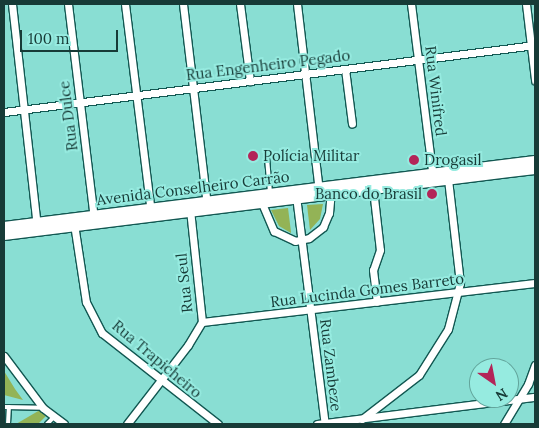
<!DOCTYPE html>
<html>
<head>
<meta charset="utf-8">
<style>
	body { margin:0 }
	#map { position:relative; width:539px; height:428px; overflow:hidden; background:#89ded3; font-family:Lora,serif }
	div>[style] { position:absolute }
	.green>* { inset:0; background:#93b356 }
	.roads { filter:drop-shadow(1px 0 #125852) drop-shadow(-1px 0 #125852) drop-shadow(0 1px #125852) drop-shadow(0 -1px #125852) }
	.service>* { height:4px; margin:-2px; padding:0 2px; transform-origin:2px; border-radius:2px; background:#fff }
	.minor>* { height:7px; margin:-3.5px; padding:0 3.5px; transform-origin:3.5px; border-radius:3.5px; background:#fff }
	.secondary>* { height:10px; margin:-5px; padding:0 5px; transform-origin:5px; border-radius:5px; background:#fff }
	.dots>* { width:14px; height:14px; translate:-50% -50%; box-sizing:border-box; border:2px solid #96ebe0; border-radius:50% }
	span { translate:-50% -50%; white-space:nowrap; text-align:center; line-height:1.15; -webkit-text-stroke:4px #96ebe0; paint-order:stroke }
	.street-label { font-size:15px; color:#173b37 }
	.poi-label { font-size:15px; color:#173b37 }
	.left { translate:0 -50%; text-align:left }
	.right { translate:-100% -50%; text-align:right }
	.frame { position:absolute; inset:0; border:5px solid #173b37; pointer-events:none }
	.north { position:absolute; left:469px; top:358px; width:50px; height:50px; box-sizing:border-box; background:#96ebe0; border:1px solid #63a59c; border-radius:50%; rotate:147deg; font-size:14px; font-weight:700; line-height:20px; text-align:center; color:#173b37 }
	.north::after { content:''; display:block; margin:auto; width:18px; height:22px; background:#b32558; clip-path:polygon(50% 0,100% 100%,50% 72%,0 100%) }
	.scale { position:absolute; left:20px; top:30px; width:98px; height:22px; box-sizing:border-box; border:2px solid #173b37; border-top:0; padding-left:6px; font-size:15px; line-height:18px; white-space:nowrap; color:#173b37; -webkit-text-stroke:4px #96ebe0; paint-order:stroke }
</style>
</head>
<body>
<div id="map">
	<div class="green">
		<div style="clip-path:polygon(323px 204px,320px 219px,310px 230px,307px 205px)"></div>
		<div style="clip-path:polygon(288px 208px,291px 232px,291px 233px,279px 226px,271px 210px)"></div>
		<div style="clip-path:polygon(4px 371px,15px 389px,23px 400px,4px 395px)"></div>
		<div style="clip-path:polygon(40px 410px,46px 416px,38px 424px,16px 424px)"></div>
	</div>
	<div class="roads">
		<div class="service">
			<div style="left:267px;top:158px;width:34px;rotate:85deg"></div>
			<div style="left:4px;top:407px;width:39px;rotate:1deg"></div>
			<div style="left:8px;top:424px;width:17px;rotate:-87deg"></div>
			<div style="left:47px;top:424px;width:10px;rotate:-45deg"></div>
		</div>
		<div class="minor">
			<div style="left:12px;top:4px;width:224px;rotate:83.6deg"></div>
			<div style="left:68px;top:4px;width:217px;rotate:83.1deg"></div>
			<div style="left:125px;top:4px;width:210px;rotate:82.9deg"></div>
			<div style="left:183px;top:4px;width:201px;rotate:83.2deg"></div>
			<div style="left:240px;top:4px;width:78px;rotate:82.6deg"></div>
			<div style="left:297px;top:4px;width:187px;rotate:83.3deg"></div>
			<div style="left:411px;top:4px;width:174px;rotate:82.8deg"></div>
			<div style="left:526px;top:4px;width:77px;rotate:83.2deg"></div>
			<div style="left:345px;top:69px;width:55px;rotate:82.7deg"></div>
			<div style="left:4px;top:112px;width:535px;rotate:-7.19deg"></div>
			<div style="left:373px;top:189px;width:61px;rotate:83.5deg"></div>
			<div style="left:380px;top:250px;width:21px;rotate:109deg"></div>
			<div style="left:373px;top:270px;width:32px;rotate:83deg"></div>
			<div style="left:296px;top:196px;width:230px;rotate:82.8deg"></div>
			<div style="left:261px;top:201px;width:33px;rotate:67deg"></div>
			<div style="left:274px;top:231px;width:23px;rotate:25deg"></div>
			<div style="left:295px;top:241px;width:14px;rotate:-12deg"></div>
			<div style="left:309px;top:238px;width:18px;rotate:-38deg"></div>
			<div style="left:323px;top:227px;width:15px;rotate:-67deg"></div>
			<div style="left:329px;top:213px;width:22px;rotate:-85deg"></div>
			<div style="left:74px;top:224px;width:79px;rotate:81.3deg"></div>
			<div style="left:86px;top:302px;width:35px;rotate:63deg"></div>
			<div style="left:102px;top:333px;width:147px;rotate:38.1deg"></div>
			<div style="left:202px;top:322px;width:335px;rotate:-6.7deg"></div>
			<div style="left:4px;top:356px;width:65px;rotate:53.1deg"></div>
			<div style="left:43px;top:408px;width:26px;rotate:37deg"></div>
			<div style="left:362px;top:419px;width:72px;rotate:-37.7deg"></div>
			<div style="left:419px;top:375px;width:54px;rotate:-57.8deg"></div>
			<div style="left:448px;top:329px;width:48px;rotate:-75.4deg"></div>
			<div style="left:460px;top:283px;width:104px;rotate:-96.6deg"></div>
			<div style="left:127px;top:424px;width:100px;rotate:-52.3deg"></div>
			<div style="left:188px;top:345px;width:27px;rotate:-59deg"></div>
			<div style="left:202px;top:322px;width:114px;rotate:-96.1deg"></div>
			<div style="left:317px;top:424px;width:220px;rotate:-7.1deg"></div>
			<div style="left:504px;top:424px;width:47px;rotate:-59deg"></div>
			<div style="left:528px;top:384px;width:20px;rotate:-70deg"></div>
		</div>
		<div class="secondary">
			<div style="left:4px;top:227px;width:535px;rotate:-7.09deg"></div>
			<div style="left:4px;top:235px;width:535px;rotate:-7.09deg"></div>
		</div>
	</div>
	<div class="dots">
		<div style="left:253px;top:156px;background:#b32558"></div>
		<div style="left:414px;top:160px;background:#b32558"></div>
		<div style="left:432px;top:194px;background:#b32558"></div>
	</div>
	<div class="street-label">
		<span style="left:268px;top:65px;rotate:-7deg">Rua Engenheiro Pegado</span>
		<span style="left:436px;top:91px;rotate:83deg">Rua Winifred</span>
		<span style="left:68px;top:116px;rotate:-97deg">Rua Dulce</span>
		<span style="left:193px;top:188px;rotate:-7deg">Avenida Conselheiro Carrão</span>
		<span style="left:184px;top:283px;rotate:-96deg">Rua Seul</span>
		<span style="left:367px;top:290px;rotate:-7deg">Rua Lucinda Gomes Barreto</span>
		<span style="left:157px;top:359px;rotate:40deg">Rua Trapicheiro</span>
		<span style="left:331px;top:365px;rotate:83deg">Rua Zambeze</span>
	</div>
	<div class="poi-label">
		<span class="left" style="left:263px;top:156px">Polícia Militar</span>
		<span class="left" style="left:424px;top:160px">Drogasil</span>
		<span class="right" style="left:422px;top:194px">Banco do Brasil</span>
	</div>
	<div class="frame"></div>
	<div class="north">N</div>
	<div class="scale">100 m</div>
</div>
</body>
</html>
